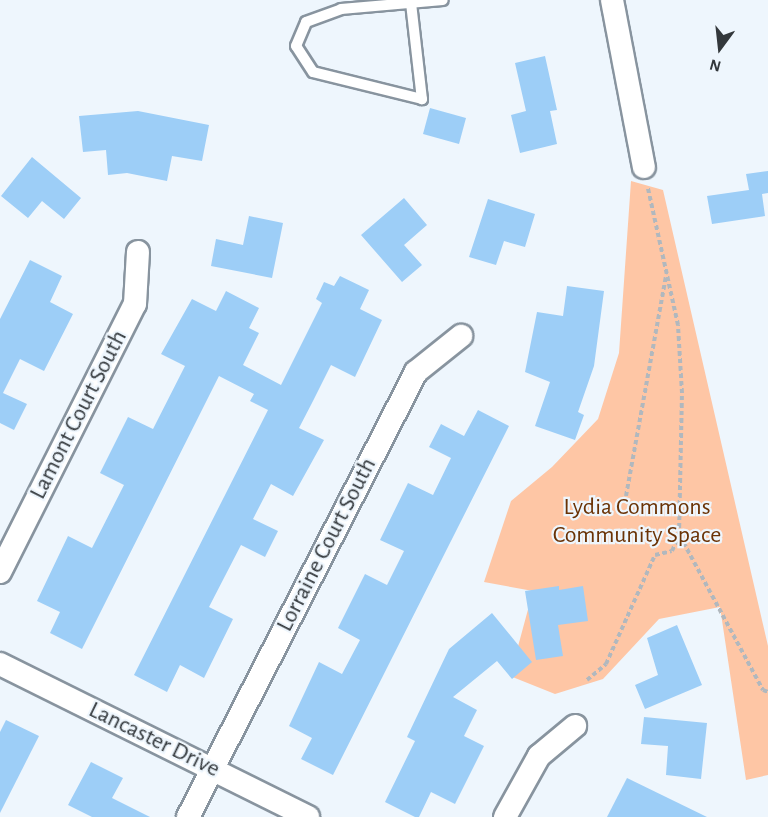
<!DOCTYPE html>
<html>
<head>
<meta charset="utf-8">
<style>
	body { margin:0 }
	#map { position:relative; width:768px; height:817px; overflow:hidden; background:#eef6fd; font-family:"Alegreya Sans",sans-serif }
	div>[style] { position:absolute }
	.green>* { inset:0; background:#fec6a5 }
	.building>* { inset:0; background:#9dcef7 }
	.path>* { height:4px; margin-top:-2px; transform-origin:0; background:repeating-linear-gradient(90deg,#b1b8be 0 4.5px,transparent 0 7.5px) }
	.roads { filter:drop-shadow(2px 0 #88949f) drop-shadow(-2px 0 #88949f) drop-shadow(0 2px #88949f) drop-shadow(0 -2px #88949f) }
	.service>* { height:10px; margin:-5px; padding:0 5px; transform-origin:5px; border-radius:5px; background:#fff }
	.minor>* { height:22px; margin:-11px; padding:0 11px; transform-origin:11px; border-radius:11px; background:#fff }
	span { translate:-50% -50%; white-space:nowrap; text-align:center; line-height:1.15; -webkit-text-stroke:4.5px #eef6fd; paint-order:stroke }
	.street-label { font-size:24px; color:#33383c }
	.park-label { font-size:24px; color:#6a3205 }
	.north { position:absolute; left:690px; top:18px; width:60px; height:60px; -webkit-text-stroke:4px #eef6fd; paint-order:stroke; rotate:195deg; font-size:16px; font-weight:700; line-height:24px; text-align:center; color:#33383c }
	.north::after { content:''; display:block; margin:auto; width:21px; height:27px; background:#33383c; clip-path:polygon(50% 0,100% 100%,50% 72%,0 100%) }
</style>
</head>
<body>
<div id="map">
	<div class="green">
		<div style="clip-path:polygon(631px 181px,663px 190px,768px 646px,768px 775px,746px 780px,720px 607px,659px 619px,603px 679px,555px 694px,510px 676px,533px 591px,484px 582px,511px 501px,552px 467px,598px 419px,619px 353px)"></div>
	</div>
	<div class="building">
		<div style="clip-path:polygon(545px 56px,557px 110px,550px 111px,557px 144px,520px 153px,511px 115px,526px 111px,515px 63px)"></div>
		<div style="clip-path:polygon(430px 108px,466px 118px,459px 144px,423px 134px)"></div>
		<div style="clip-path:polygon(138px 111px,209px 125px,202px 161px,172px 156px,167px 181px,127px 173px,108px 175px,106px 150px,83px 152px,79px 116px)"></div>
		<div style="clip-path:polygon(32px 157px,81px 198px,64px 219px,42px 201px,28px 218px,1px 196px)"></div>
		<div style="clip-path:polygon(768px 171px,768px 193px,762px 194px,765px 216px,712px 224px,707px 196px,749px 190px,746px 174px)"></div>
		<div style="clip-path:polygon(404px 198px,427px 225px,404px 245px,422px 265px,402px 282px,361px 235px)"></div>
		<div style="clip-path:polygon(488px 199px,535px 214px,525px 247px,504px 241px,496px 265px,469px 257px)"></div>
		<div style="clip-path:polygon(249px 216px,283px 223px,272px 278px,211px 266px,216px 239px,243px 245px)"></div>
		<div style="clip-path:polygon(30px 260px,62px 276px,50px 302px,73px 314px,44px 371px,20px 359px,3px 393px,27px 404px,14px 430px,0 423px,0 319px)"></div>
		<div style="clip-path:polygon(340px 276px,369px 290px,360px 309px,382px 320px,355px 377px,331px 365px,313px 401px,299px 428px,324px 440px,293px 496px,271px 484px,253px 519px,278px 531px,265px 557px,241px 545px,209px 607px,233px 619px,204px 678px,180px 665px,167px 692px,134px 675px,268px 410px,250px 401px,254px 394px,219px 376px,82px 649px,50px 633px,60px 612px,37px 601px,68px 536px,92px 548px,124px 485px,100px 473px,128px 417px,153px 429px,185px 366px,161px 354px,192px 299px,216px 311px,226px 291px,259px 308px,249px 328px,259px 333px,243px 365px,281px 385px,322px 303px,316px 299px,324px 282px,334px 286px)"></div>
		<div style="clip-path:polygon(567px 286px,604px 291px,594px 366px,578px 412px,584px 415px,575px 440px,535px 426px,550px 382px,525px 372px,537px 312px,563px 316px)"></div>
		<div style="clip-path:polygon(478px 410px,509px 426px,333px 775px,301px 759px,312px 738px,289px 726px,319px 662px,342px 674px,360px 640px,338px 628px,365px 574px,387px 585px,404px 551px,380px 540px,408px 483px,433px 495px,451px 458px,429px 447px,441px 424px,464px 436px)"></div>
		<div style="clip-path:polygon(559px 586px,559px 590px,583px 586px,588px 621px,558px 625px,563px 656px,536px 660px,525px 591px)"></div>
		<div style="clip-path:polygon(492px 613px,532px 662px,512px 679px,497px 661px,453px 697px,477px 710px,464px 736px,484px 746px,455px 804px,431px 792px,419px 817px,415px 817px,385px 802px,415px 741px,407px 737px,449px 649px)"></div>
		<div style="clip-path:polygon(677px 625px,702px 685px,645px 709px,635px 685px,658px 675px,647px 638px)"></div>
		<div style="clip-path:polygon(644px 717px,707px 723px,701px 779px,666px 775px,668px 746px,641px 744px)"></div>
		<div style="clip-path:polygon(6px 720px,39px 736px,0 813px,0 732px)"></div>
		<div style="clip-path:polygon(91px 762px,123px 778px,112px 798px,150px 817px,92px 817px,68px 805px)"></div>
		<div style="clip-path:polygon(627px 778px,707px 817px,607px 817px)"></div>
	</div>
	<div class="path">
		<div style="left:626px;top:496px;width:225px;rotate:-79.7deg"></div>
		<div style="left:680px;top:536px;width:175px;rotate:61.7deg"></div>
		<div style="left:763px;top:690px;width:5px;rotate:22deg"></div>
		<div style="left:587px;top:680px;width:25px;rotate:-40deg"></div>
		<div style="left:606px;top:664px;width:120px;rotate:-65.8deg"></div>
		<div style="left:655px;top:555px;width:17px;rotate:-13deg"></div>
		<div style="left:672px;top:551px;width:17px;rotate:-66deg"></div>
		<div style="left:679px;top:535px;width:142px;rotate:-88.8deg"></div>
		<div style="left:682px;top:393px;width:68px;rotate:-93.4deg"></div>
		<div style="left:678px;top:325px;width:140px;rotate:-102.4deg"></div>
	</div>
	<div class="roads">
		<div class="service">
			<div style="left:411px;top:3px;width:97px;rotate:83.5deg"></div>
			<div style="left:422px;top:99px;width:112px;rotate:-166.1deg"></div>
			<div style="left:313px;top:72px;width:31px;rotate:-123deg"></div>
			<div style="left:296px;top:46px;width:26px;rotate:-67deg"></div>
			<div style="left:306px;top:22px;width:37px;rotate:-20deg"></div>
			<div style="left:341px;top:9px;width:102px;rotate:-5deg"></div>
		</div>
		<div class="minor">
			<div style="left:612px;top:0;width:170px;rotate:79.2deg"></div>
			<div style="left:0;top:572px;width:300px;rotate:-63.3deg"></div>
			<div style="left:135px;top:304px;width:52px;rotate:-86.7deg"></div>
			<div style="left:0;top:664px;width:344px;rotate:26.4deg"></div>
			<div style="left:188px;top:817px;width:500px;rotate:-62.87deg"></div>
			<div style="left:416px;top:372px;width:58px;rotate:-38.7deg"></div>
			<div style="left:505px;top:817px;width:70px;rotate:-60.9deg"></div>
			<div style="left:539px;top:756px;width:47px;rotate:-39.8deg"></div>
		</div>
	</div>
	<div class="street-label">
		<span style="left:79px;top:415px;rotate:-63deg">Lamont Court South</span>
		<span style="left:327px;top:545px;rotate:-63deg">Lorraine Court South</span>
		<span style="left:154px;top:740px;rotate:26deg">Lancaster Drive</span>
	</div>
	<div class="park-label">
		<span style="left:637px;top:522px">Lydia Commons<br>Community Space</span>
	</div>
	<div class="north">N</div>
</div>
</body>
</html>
